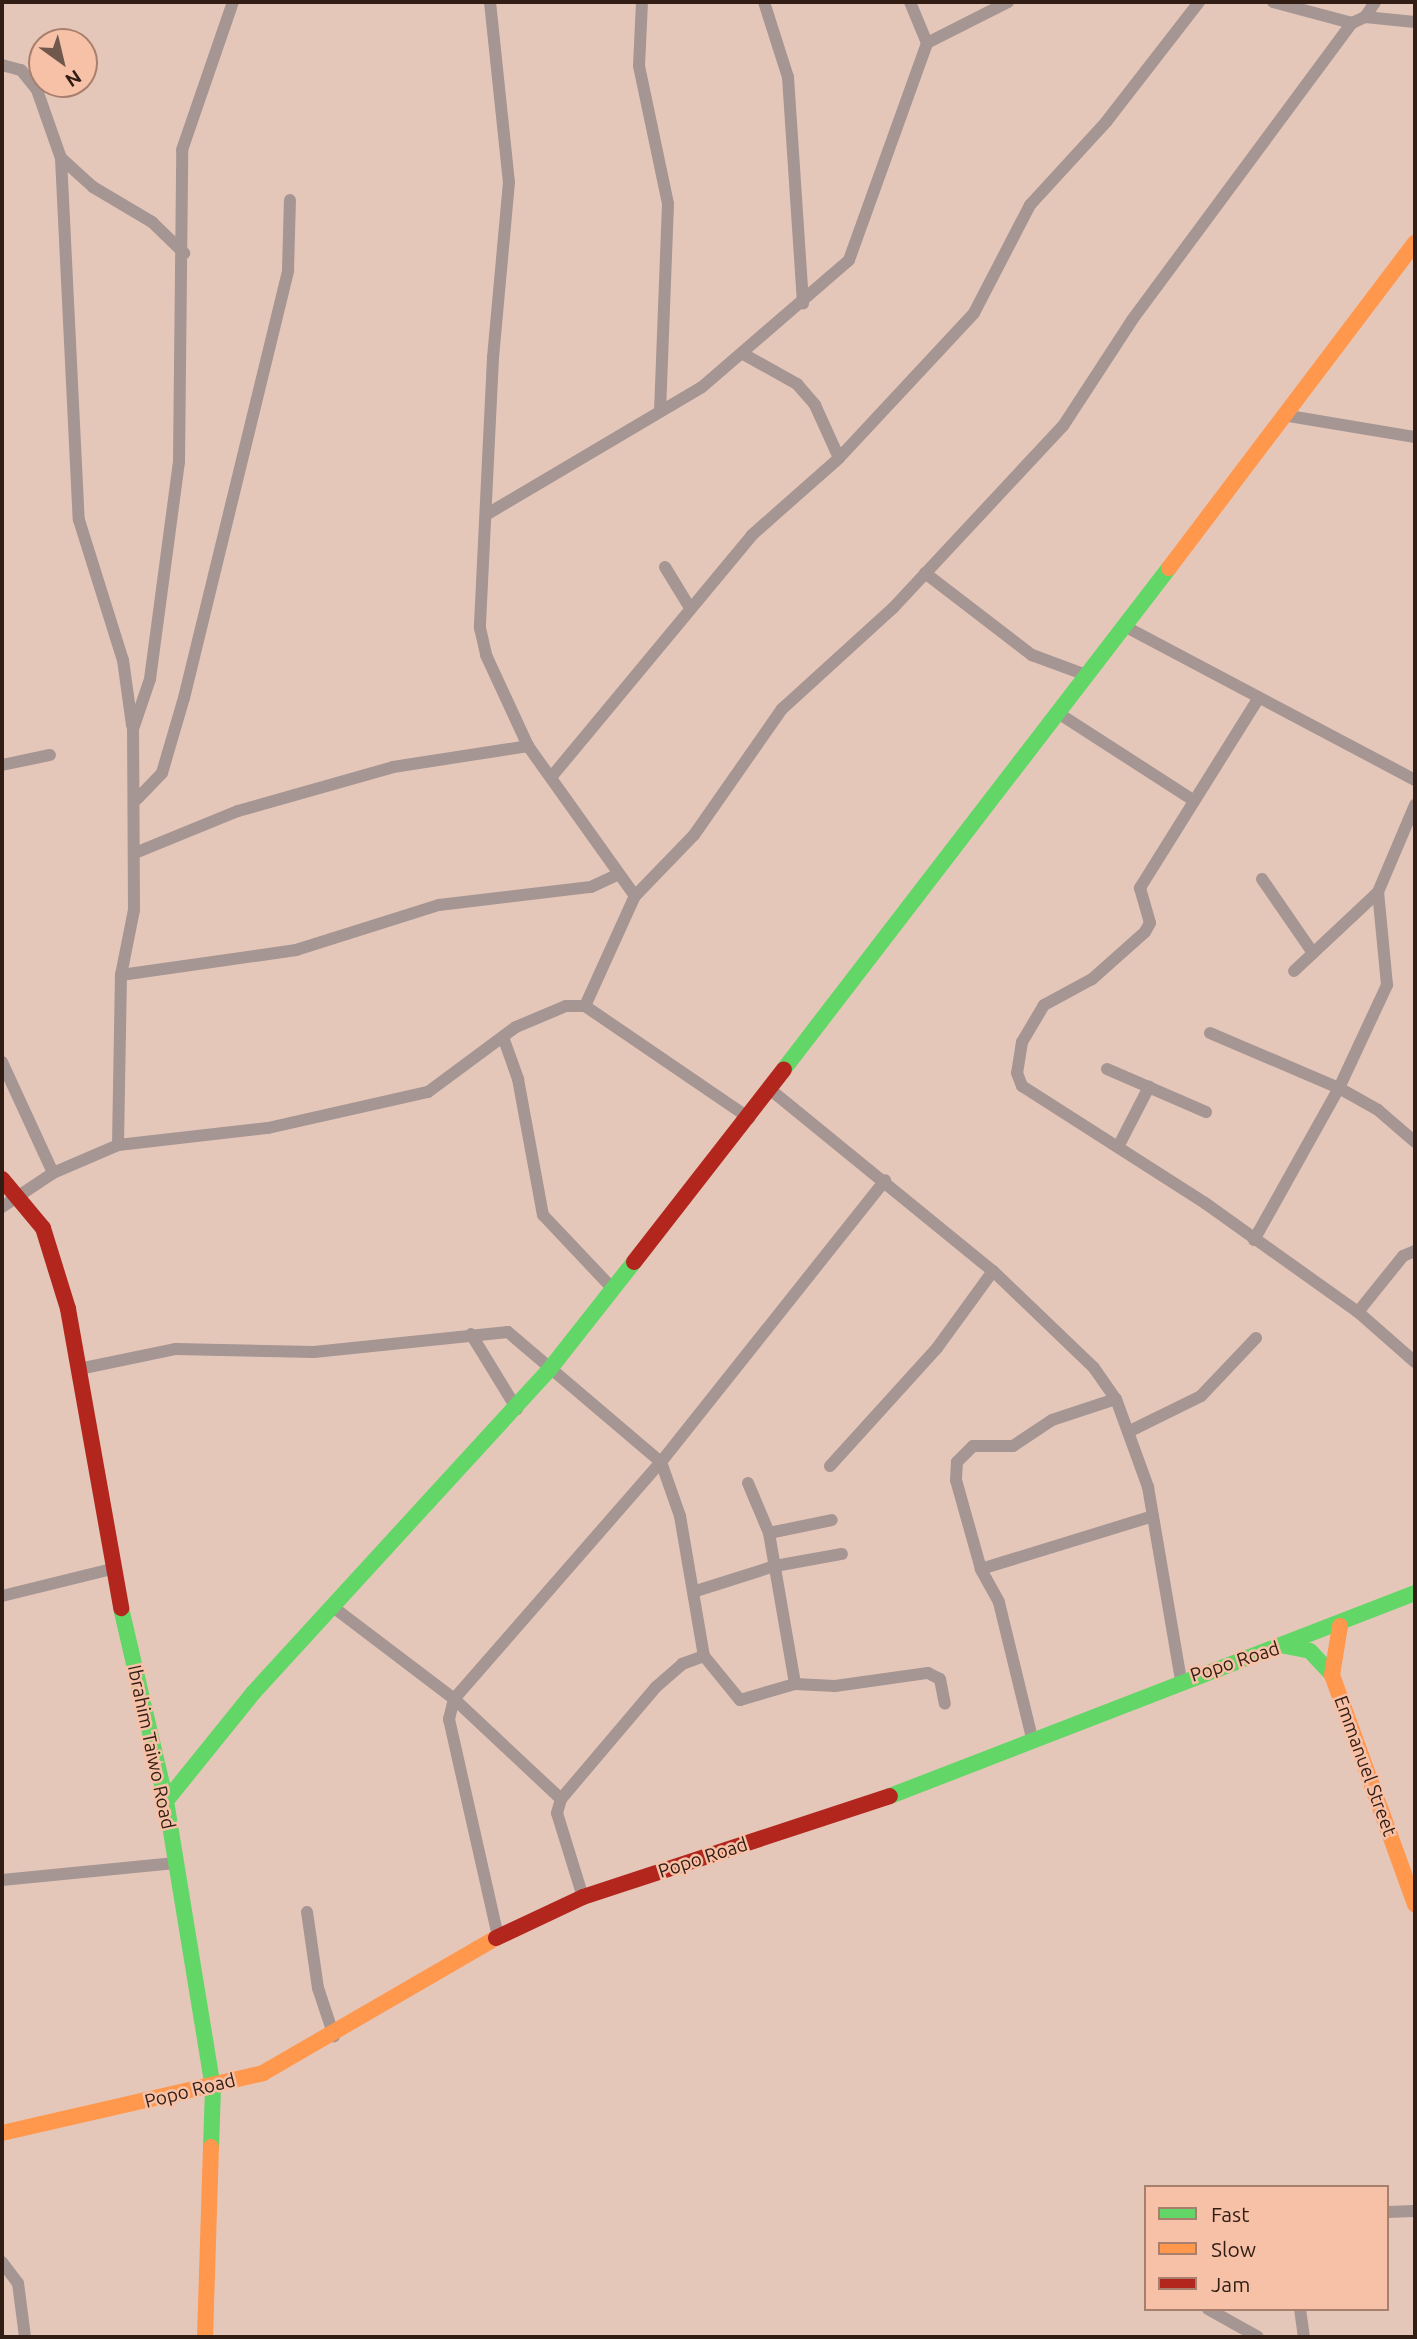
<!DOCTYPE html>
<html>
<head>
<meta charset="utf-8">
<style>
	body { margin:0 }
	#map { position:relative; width:1417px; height:2339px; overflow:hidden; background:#e5c7ba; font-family:Ubuntu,sans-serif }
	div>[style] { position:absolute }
	.street>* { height:12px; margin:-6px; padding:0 6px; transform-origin:6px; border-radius:6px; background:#a59593 }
	.fast>* { height:16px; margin:-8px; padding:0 8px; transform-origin:8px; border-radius:8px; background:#63d668 }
	.slow>* { height:16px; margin:-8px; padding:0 8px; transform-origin:8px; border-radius:8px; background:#ff974d }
	.jam>* { height:16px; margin:-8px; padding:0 8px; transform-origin:8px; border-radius:8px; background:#b3261e }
	span { translate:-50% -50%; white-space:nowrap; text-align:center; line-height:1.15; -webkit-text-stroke:5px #f7c1a8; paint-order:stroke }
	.street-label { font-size:19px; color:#311d13 }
	.frame { position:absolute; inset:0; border:4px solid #311d13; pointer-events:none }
	.legend { position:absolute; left:1144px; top:2185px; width:245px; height:126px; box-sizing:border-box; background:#f7c1a8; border:2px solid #a87f6c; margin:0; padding:9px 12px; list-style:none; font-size:21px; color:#311d13 }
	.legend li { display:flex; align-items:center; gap:14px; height:35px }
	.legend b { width:35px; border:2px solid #a87f6c }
	.north { position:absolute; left:28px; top:28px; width:70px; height:70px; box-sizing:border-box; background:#f7c1a8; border:2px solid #a87f6c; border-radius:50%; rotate:146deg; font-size:19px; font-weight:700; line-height:28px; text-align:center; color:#311d13 }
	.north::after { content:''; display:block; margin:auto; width:24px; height:32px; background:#70584d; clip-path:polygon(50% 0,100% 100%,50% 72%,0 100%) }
</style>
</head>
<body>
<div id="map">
	<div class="street">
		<div style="left:490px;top:2px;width:181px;rotate:84deg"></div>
		<div style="left:509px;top:182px;width:177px;rotate:95.2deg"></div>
		<div style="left:493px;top:358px;width:270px;rotate:92.8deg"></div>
		<div style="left:480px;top:628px;width:28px;rotate:77deg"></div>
		<div style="left:486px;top:655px;width:100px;rotate:65.2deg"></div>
		<div style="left:528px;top:746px;width:184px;rotate:54.5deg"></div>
		<div style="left:642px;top:2px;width:64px;rotate:92.7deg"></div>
		<div style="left:639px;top:66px;width:141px;rotate:78.1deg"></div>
		<div style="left:668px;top:204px;width:207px;rotate:92.2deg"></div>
		<div style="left:764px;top:2px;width:79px;rotate:72.3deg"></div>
		<div style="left:788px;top:77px;width:227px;rotate:86.2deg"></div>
		<div style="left:910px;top:2px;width:44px;rotate:67.5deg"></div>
		<div style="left:1273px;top:2px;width:82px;rotate:14.9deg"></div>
		<div style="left:1352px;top:23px;width:14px;rotate:-25deg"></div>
		<div style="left:1365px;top:17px;width:50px;rotate:5.7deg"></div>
		<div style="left:1365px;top:17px;width:18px;rotate:-56deg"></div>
		<div style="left:2px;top:65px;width:20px;rotate:15deg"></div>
		<div style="left:21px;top:70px;width:26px;rotate:51deg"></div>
		<div style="left:37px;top:90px;width:72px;rotate:70.6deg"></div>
		<div style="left:61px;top:158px;width:43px;rotate:42.2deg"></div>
		<div style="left:93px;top:187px;width:69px;rotate:30.7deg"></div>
		<div style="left:152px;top:222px;width:45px;rotate:44.1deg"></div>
		<div style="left:61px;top:158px;width:362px;rotate:87.2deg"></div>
		<div style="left:79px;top:520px;width:147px;rotate:72.6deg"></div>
		<div style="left:123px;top:660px;width:66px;rotate:82.1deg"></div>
		<div style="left:745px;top:355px;width:60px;rotate:29.1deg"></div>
		<div style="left:797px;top:384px;width:28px;rotate:49deg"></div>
		<div style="left:815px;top:405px;width:58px;rotate:65.6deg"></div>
		<div style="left:1289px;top:416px;width:128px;rotate:9.5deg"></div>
		<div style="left:489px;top:513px;width:247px;rotate:-30.6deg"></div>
		<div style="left:702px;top:387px;width:194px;rotate:-40.8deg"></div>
		<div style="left:849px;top:260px;width:231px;rotate:-70.2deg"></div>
		<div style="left:927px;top:43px;width:91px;rotate:-26.8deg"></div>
		<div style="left:665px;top:567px;width:48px;rotate:58.6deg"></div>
		<div style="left:925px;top:573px;width:135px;rotate:37.5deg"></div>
		<div style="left:1032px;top:655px;width:58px;rotate:20.3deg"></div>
		<div style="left:1128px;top:628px;width:325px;rotate:27.9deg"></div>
		<div style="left:1258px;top:699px;width:223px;rotate:122deg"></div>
		<div style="left:1140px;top:888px;width:36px;rotate:74deg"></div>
		<div style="left:1150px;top:923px;width:10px;rotate:119deg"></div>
		<div style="left:1145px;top:932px;width:71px;rotate:138.4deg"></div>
		<div style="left:1092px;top:979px;width:55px;rotate:151.6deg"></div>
		<div style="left:1044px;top:1005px;width:43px;rotate:120.7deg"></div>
		<div style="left:1022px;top:1042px;width:31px;rotate:99deg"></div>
		<div style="left:1017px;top:1073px;width:14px;rotate:69deg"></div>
		<div style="left:1022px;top:1086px;width:217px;rotate:32.6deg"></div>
		<div style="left:1205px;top:1203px;width:188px;rotate:35.5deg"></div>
		<div style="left:1358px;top:1312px;width:76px;rotate:41.3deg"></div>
		<div style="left:1058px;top:713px;width:161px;rotate:32.8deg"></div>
		<div style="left:2px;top:765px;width:49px;rotate:-11.8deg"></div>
		<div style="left:553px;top:775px;width:312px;rotate:-50.3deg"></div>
		<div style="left:752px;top:535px;width:116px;rotate:-41.5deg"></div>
		<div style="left:839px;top:458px;width:198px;rotate:-47deg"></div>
		<div style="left:974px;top:313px;width:122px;rotate:-62.6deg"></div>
		<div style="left:1030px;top:205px;width:113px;rotate:-47.5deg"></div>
		<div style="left:1106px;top:122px;width:152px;rotate:-52.2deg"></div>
		<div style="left:137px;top:799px;width:36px;rotate:-46deg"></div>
		<div style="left:162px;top:773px;width:78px;rotate:-73.7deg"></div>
		<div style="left:184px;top:698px;width:440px;rotate:-76.3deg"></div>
		<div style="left:288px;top:270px;width:70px;rotate:-88.4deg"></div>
		<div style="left:135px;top:853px;width:111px;rotate:-22.2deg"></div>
		<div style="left:238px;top:811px;width:161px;rotate:-15.8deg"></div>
		<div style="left:393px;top:767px;width:137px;rotate:-8.8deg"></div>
		<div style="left:1262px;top:879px;width:90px;rotate:55.4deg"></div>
		<div style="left:1294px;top:971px;width:115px;rotate:-43.2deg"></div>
		<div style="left:121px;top:975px;width:177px;rotate:-8.1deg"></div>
		<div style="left:296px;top:950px;width:150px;rotate:-17.5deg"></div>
		<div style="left:439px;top:905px;width:153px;rotate:-6.8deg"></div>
		<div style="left:591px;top:887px;width:26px;rotate:-25deg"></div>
		<div style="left:585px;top:1006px;width:121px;rotate:-65.6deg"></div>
		<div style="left:635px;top:896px;width:85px;rotate:-46deg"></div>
		<div style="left:694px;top:835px;width:154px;rotate:-55.1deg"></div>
		<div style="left:782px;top:709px;width:151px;rotate:-42.3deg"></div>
		<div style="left:894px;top:607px;width:248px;rotate:-47deg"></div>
		<div style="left:1063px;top:426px;width:126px;rotate:-56.9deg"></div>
		<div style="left:1132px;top:320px;width:370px;rotate:-53.5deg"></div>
		<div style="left:1210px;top:1033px;width:140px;rotate:23.1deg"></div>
		<div style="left:1339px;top:1088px;width:45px;rotate:29.4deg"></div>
		<div style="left:1378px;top:1110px;width:49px;rotate:40.9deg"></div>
		<div style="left:503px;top:1037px;width:45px;rotate:70.3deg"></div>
		<div style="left:518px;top:1079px;width:138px;rotate:79.6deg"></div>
		<div style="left:543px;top:1215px;width:102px;rotate:46.6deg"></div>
		<div style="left:2px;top:1062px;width:122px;rotate:65.3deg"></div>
		<div style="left:1107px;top:1069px;width:108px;rotate:23.5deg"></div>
		<div style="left:772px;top:1091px;width:285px;rotate:39.2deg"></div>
		<div style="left:993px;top:1271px;width:140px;rotate:43.8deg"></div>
		<div style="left:1094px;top:1368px;width:38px;rotate:55deg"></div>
		<div style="left:1116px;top:1399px;width:94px;rotate:70deg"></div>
		<div style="left:1148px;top:1487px;width:196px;rotate:80.3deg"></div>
		<div style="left:118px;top:1145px;width:170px;rotate:-89deg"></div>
		<div style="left:121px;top:975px;width:66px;rotate:-78.7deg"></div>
		<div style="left:134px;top:910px;width:181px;rotate:-90.3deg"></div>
		<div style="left:133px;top:729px;width:53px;rotate:-71.2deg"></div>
		<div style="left:150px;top:679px;width:219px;rotate:-82.4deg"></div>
		<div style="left:179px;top:462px;width:312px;rotate:-89.4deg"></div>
		<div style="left:182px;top:150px;width:157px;rotate:-71deg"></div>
		<div style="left:1118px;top:1147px;width:68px;rotate:-62.7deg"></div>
		<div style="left:2px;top:1207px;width:61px;rotate:-33.7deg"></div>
		<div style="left:53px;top:1173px;width:71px;rotate:-23.3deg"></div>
		<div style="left:118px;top:1145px;width:151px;rotate:-6.5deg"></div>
		<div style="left:268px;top:1128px;width:164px;rotate:-12.7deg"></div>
		<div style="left:428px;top:1092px;width:109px;rotate:-36.5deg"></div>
		<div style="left:516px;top:1027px;width:54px;rotate:-22.8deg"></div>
		<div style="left:566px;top:1006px;width:19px"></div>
		<div style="left:585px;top:1006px;width:199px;rotate:34.3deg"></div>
		<div style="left:1254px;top:1240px;width:174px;rotate:-60.8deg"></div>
		<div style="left:1339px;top:1088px;width:114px;rotate:-65deg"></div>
		<div style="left:1387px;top:985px;width:93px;rotate:-95.5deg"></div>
		<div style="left:1378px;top:892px;width:95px;rotate:-67deg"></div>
		<div style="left:1358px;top:1312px;width:72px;rotate:-51.2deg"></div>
		<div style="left:1403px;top:1256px;width:13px;rotate:-23deg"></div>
		<div style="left:471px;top:1334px;width:88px;rotate:58.5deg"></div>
		<div style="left:79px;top:1369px;width:99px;rotate:-11.7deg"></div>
		<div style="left:176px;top:1349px;width:138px;rotate:1.2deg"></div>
		<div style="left:314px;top:1352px;width:195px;rotate:-5.9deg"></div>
		<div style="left:508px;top:1332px;width:201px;rotate:40.4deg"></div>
		<div style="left:661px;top:1462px;width:57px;rotate:70.6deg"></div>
		<div style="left:680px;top:1516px;width:142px;rotate:80.3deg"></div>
		<div style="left:704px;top:1656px;width:57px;rotate:50.7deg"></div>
		<div style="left:740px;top:1700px;width:57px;rotate:-16.2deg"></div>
		<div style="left:795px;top:1684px;width:40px;rotate:2.9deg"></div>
		<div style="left:835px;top:1686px;width:94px;rotate:-8deg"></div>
		<div style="left:928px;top:1673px;width:13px;rotate:27deg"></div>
		<div style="left:940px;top:1679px;width:25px;rotate:79deg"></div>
		<div style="left:1130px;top:1431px;width:79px;rotate:-26.2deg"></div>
		<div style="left:1201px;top:1396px;width:80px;rotate:-46.5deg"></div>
		<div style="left:830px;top:1466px;width:159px;rotate:-47.8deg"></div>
		<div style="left:937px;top:1348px;width:95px;rotate:-54deg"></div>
		<div style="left:748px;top:1483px;width:54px;rotate:67.2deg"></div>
		<div style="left:769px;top:1533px;width:153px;rotate:80.2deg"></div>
		<div style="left:769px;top:1533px;width:64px;rotate:-11.7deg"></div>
		<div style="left:981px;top:1569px;width:180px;rotate:-17.1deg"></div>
		<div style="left:696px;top:1591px;width:83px;rotate:-17.6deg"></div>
		<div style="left:775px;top:1566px;width:68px;rotate:-10.2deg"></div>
		<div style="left:2px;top:1596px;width:113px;rotate:-13.8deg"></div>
		<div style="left:333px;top:1607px;width:152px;rotate:37.2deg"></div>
		<div style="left:454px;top:1699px;width:21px;rotate:104deg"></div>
		<div style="left:449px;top:1719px;width:223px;rotate:77.3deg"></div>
		<div style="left:1033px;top:1742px;width:144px;rotate:-103.7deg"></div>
		<div style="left:999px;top:1602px;width:38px;rotate:-119deg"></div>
		<div style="left:981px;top:1569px;width:92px;rotate:-105.7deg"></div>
		<div style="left:956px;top:1480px;width:18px;rotate:-87deg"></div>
		<div style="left:957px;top:1462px;width:23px;rotate:-45deg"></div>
		<div style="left:973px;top:1446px;width:40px"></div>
		<div style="left:1013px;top:1446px;width:47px;rotate:-33.7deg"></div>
		<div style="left:1052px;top:1420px;width:67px;rotate:-18.2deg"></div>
		<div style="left:561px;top:1799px;width:146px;rotate:-136.9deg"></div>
		<div style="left:454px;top:1699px;width:315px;rotate:-48.9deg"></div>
		<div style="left:661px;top:1462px;width:360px;rotate:-51.5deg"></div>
		<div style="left:2px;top:1880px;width:174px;rotate:-5.6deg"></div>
		<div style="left:583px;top:1897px;width:88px;rotate:-107.2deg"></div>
		<div style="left:557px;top:1813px;width:15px;rotate:-74deg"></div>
		<div style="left:561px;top:1799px;width:147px;rotate:-49.7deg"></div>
		<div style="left:656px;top:1687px;width:35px;rotate:-41deg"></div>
		<div style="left:682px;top:1664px;width:23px;rotate:-20deg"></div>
		<div style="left:307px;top:1912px;width:77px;rotate:81.8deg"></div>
		<div style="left:318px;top:1988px;width:51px;rotate:71.6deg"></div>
		<div style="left:1387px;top:2212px;width:28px;rotate:-2deg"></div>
		<div style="left:2px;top:2262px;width:26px;rotate:53deg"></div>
		<div style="left:18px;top:2283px;width:54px;rotate:82.6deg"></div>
		<div style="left:1208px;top:2309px;width:57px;rotate:29.2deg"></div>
		<div style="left:1300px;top:2309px;width:28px;rotate:82deg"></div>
	</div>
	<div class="fast">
		<div style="left:784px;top:1069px;width:632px;rotate:-52.46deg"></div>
		<div style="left:121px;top:1608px;width:198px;rotate:76.9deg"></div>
		<div style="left:166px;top:1801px;width:291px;rotate:80.7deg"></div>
		<div style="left:213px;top:2088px;width:59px;rotate:91.9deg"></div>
		<div style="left:1285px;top:1646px;width:25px;rotate:11deg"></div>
		<div style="left:1310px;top:1651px;width:33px;rotate:47deg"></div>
		<div style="left:890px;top:1796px;width:563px;rotate:-21.14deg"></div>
		<div style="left:166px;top:1801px;width:139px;rotate:-51.1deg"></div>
		<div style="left:253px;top:1693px;width:438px;rotate:-47.5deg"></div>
		<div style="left:549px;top:1370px;width:137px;rotate:-51.8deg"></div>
	</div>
	<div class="slow">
		<div style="left:1169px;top:568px;width:408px;rotate:-52.9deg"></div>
		<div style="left:1340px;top:1626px;width:50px;rotate:99.3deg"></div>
		<div style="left:1332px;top:1675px;width:244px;rotate:70.1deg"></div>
		<div style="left:2px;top:2133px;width:268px;rotate:-12.9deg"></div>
		<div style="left:263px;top:2073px;width:269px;rotate:-30.1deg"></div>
		<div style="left:205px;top:2337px;width:190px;rotate:-88.2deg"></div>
	</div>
	<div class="jam">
		<div style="left:2px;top:1179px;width:64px;rotate:50.1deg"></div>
		<div style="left:43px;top:1228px;width:85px;rotate:72.8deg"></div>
		<div style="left:68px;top:1309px;width:304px;rotate:79.9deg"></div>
		<div style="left:634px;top:1262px;width:244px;rotate:-52.1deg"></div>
		<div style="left:496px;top:1938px;width:96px;rotate:-25.2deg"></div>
		<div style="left:583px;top:1897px;width:323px;rotate:-18.2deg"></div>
	</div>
	<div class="street-label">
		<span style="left:1235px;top:1662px;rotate:-18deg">Popo Road</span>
		<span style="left:151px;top:1747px;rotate:78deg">Ibrahim Taiwo Road</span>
		<span style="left:1365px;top:1766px;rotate:70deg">Emmanuel Street</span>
		<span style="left:703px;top:1858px;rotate:-18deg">Popo Road</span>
		<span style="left:190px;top:2091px;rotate:-14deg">Popo Road</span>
	</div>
	<div class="frame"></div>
	<ul class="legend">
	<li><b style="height:9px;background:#63d668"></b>Fast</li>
	<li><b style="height:9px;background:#ff974d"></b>Slow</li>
	<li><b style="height:9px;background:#b3261e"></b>Jam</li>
	</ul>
	<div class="north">N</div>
</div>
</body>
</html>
